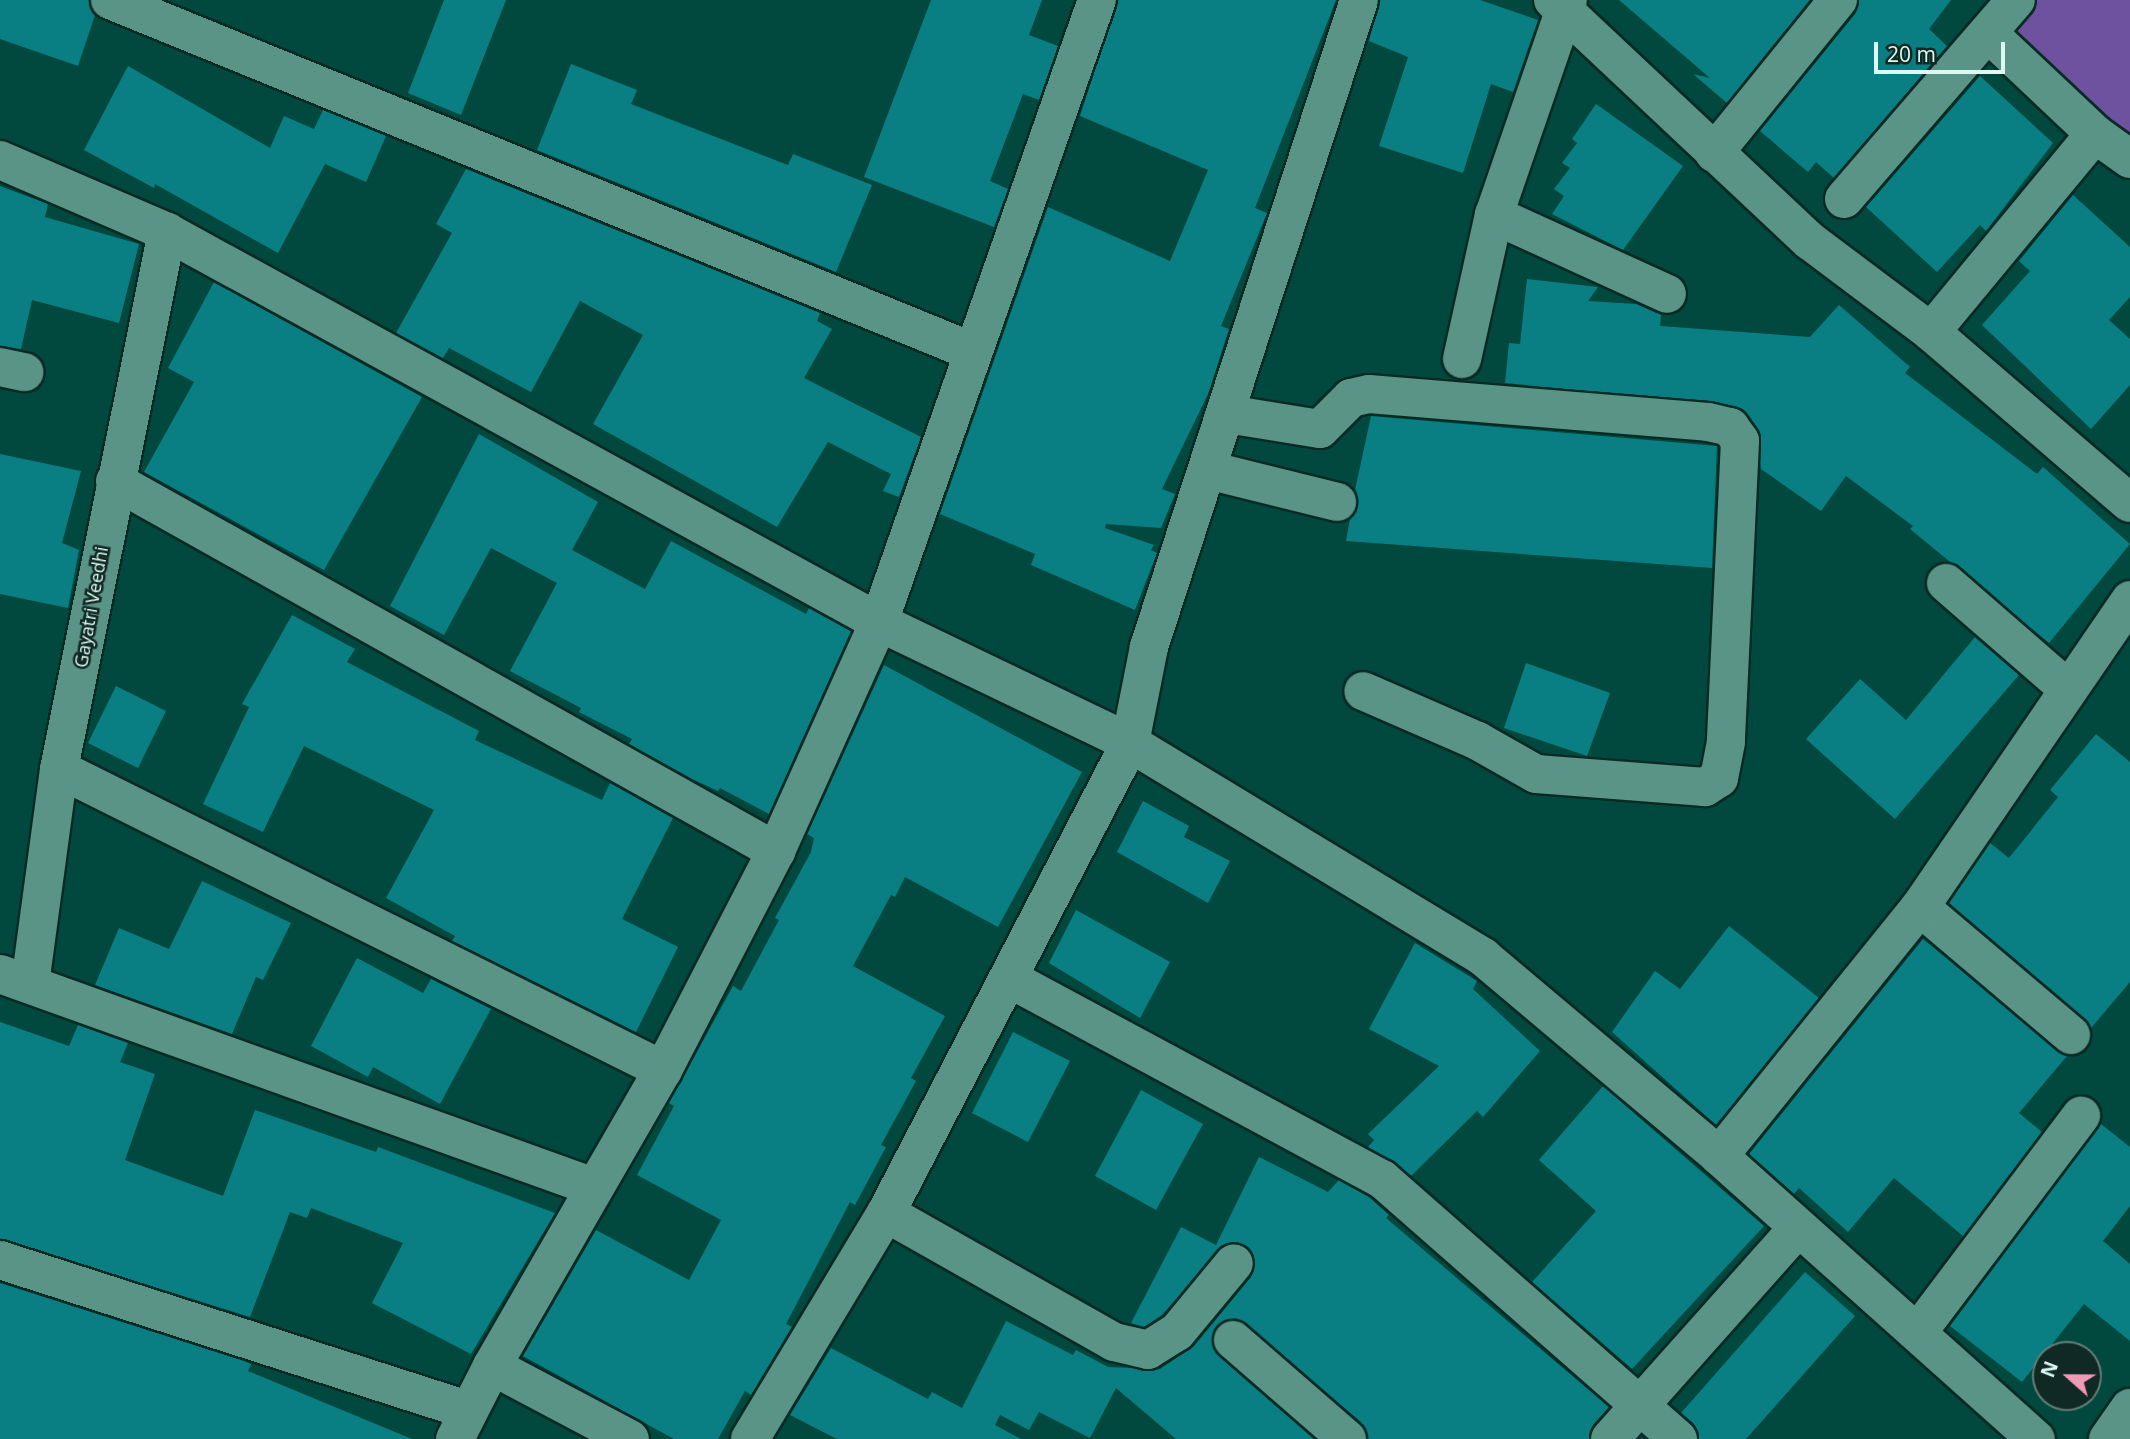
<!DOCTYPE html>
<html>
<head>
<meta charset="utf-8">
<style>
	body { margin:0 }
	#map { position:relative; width:2130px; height:1439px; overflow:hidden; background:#01483e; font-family:"Open Sans",sans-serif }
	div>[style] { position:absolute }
	.green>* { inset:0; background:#6e519f }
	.building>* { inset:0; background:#0a7f83 }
	.roads { filter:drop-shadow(2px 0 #0a2a24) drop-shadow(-2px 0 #0a2a24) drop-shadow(0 2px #0a2a24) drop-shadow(0 -2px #0a2a24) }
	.minor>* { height:38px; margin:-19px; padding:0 19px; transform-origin:19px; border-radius:19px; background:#599487 }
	span { translate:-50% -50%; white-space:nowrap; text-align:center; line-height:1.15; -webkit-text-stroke:5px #102924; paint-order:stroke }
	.street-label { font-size:18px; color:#dcfaf2 }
	.north { position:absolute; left:2032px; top:1341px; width:70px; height:70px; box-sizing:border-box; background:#102924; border:2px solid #627d76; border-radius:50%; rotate:291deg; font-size:19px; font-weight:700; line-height:28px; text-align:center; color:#dcfaf2 }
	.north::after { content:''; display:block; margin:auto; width:24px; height:32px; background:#f09ab6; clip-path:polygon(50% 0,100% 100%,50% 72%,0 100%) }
	.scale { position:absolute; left:1874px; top:42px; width:131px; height:32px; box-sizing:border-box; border:4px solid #dcfaf2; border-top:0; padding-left:9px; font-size:21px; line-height:24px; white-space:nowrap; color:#dcfaf2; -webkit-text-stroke:5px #102924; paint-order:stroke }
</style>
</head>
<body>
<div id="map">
	<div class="green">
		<div style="clip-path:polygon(2026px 0,2130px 0,2130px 159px,2000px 32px)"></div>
	</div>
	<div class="building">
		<div style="clip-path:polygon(0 0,89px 0,95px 15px,78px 66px,0 39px)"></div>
		<div style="clip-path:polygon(444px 0,506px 0,461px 115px,408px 93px)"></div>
		<div style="clip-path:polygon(931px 0,1042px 0,1029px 35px,1058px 46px,1039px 100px,1023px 94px,990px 181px,1008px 189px,994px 227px,864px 177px)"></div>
		<div style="clip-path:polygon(1118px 0,1336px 0,1255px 208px,1267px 213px,1221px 326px,1229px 329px,1208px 394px,1162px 489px,1175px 494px,1161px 528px,1106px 524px,1105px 528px,1154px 545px,1151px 550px,1157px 553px,1135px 610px,1031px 565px,1035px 554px,940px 514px,1048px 207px,1170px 261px,1208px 170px,1080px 116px)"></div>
		<div style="clip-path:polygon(1380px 0,1480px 0,1538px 20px,1513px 92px,1491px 84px,1463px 173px,1379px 146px,1408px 57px,1369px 41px)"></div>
		<div style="clip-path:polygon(1619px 0,1810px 0,1727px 103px,1693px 74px,1710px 78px)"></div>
		<div style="clip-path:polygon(1859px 0,1951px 0,1929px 29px,1947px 46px,1834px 178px,1816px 162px,1808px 172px,1760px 131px,1855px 14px)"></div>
		<div style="clip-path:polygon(571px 64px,637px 90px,631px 104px,788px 165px,793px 154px,872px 185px,836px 272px,537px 150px)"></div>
		<div style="clip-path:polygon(128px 66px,270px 148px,284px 116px,314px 129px,323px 110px,386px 136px,366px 182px,325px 164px,278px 253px,155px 184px,154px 188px,84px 150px)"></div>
		<div style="clip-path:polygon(1980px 76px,2053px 143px,1986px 231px,1980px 225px,1937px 272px,1866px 207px)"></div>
		<div style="clip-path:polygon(1596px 104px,1683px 166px,1623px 250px,1552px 214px,1564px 196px,1554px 189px,1570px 168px,1562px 163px,1577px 143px,1572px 139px)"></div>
		<div style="clip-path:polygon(466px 169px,820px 313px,817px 321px,832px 329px,804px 378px,921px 437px,899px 497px,883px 491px,891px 474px,828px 442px,777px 527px,593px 424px,643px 335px,580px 301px,531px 392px,449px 348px,443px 358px,396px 333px,452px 233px,436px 224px)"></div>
		<div style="clip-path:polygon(0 186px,48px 204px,45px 217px,139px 244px,119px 323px,32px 300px,21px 349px,0 346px)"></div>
		<div style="clip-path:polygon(2073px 195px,2130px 247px,2130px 297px,2109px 320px,2130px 339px,2130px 385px,2091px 429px,1982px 325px,2030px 271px,2019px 261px)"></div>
		<div style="clip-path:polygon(1527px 279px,1598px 287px,1588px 301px,1636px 304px,1661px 315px,1660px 326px,1810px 337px,1839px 305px,1910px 367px,1905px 373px,2037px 474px,2043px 467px,2130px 544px,2049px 643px,1910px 529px,1913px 526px,1846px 476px,1821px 511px,1761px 469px,1758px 429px,1736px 406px,1505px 383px,1509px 343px,1520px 344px)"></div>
		<div style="clip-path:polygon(214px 282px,422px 397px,324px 570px,144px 472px,194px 382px,168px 368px)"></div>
		<div style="clip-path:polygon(1371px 416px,1717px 446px,1712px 568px,1346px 541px,1350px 519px,1358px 507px,1355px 490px)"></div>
		<div style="clip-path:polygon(479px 434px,598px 502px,572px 550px,645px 589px,671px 541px,806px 614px,809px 608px,851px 631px,769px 814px,720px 788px,718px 791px,692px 779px,629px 744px,632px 739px,579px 712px,581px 708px,510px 671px,557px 583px,491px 548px,444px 635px,390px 606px)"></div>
		<div style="clip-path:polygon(0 454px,81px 471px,62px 543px,79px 550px,68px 608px,0 594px)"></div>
		<div style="clip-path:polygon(292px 615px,355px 649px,347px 662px,479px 731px,475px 740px,602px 800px,610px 783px,673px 818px,622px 919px,678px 947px,636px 1032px,452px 941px,455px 936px,386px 898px,434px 810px,304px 746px,263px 832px,203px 804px,249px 707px,242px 704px)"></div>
		<div style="clip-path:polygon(1975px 637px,2019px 675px,1895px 819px,1806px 739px,1860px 679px,1906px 720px)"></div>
		<div style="clip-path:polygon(1526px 663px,1610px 693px,1587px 756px,1504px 728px)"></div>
		<div style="clip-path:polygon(884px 665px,1082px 772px,998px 927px,905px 877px,895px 897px,891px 895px,853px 966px,945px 1016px,911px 1078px,916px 1081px,881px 1145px,886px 1147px,855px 1205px,850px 1202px,786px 1324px,792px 1327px,751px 1395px,745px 1391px,718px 1439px,674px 1439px,523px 1356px,596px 1230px,689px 1280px,721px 1220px,637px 1175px,674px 1106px,669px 1103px,733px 986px,741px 991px,779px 920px,775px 918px,811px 852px,814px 838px,807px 834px)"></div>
		<div style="clip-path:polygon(116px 686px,166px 711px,138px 768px,88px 743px)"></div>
		<div style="clip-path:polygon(2096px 734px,2130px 762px,2130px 982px,2091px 1028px,1949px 903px,1990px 843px,2009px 858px,2058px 797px,2050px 790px)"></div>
		<div style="clip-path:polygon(1143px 801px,1189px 826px,1184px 837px,1230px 861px,1208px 903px,1117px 852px)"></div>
		<div style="clip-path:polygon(202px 881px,291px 923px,263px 980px,256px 977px,232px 1034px,95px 985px,119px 928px,169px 949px)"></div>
		<div style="clip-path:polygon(1076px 910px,1170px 962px,1140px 1018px,1049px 963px)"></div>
		<div style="clip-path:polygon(1729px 926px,1819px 998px,1716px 1125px,1612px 1032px,1655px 971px,1680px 989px)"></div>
		<div style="clip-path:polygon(1923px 939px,2067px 1056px,2019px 1113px,2042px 1132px,1963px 1236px,1894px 1178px,1848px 1232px,1799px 1188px,1794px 1194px,1749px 1154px)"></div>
		<div style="clip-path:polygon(1415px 943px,1477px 981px,1473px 989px,1540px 1051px,1483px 1117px,1477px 1111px,1411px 1176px,1368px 1147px,1374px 1140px,1368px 1134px,1439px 1066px,1369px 1029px)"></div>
		<div style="clip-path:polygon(357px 958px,423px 993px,431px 979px,491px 1009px,440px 1104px,373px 1067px,368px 1077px,311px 1046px)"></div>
		<div style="clip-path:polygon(0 1022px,69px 1046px,78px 1025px,128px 1043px,120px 1062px,155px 1074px,125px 1160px,223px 1196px,255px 1110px,376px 1152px,378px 1147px,555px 1213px,471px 1354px,372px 1303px,403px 1243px,311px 1208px,307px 1218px,290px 1212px,250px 1317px,0 1239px)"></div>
		<div style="clip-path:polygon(1013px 1032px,1070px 1061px,1028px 1142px,972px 1113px)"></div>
		<div style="clip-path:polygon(1603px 1086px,1764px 1226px,1632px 1369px,1532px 1282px,1596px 1211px,1539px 1160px)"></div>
		<div style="clip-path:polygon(1141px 1090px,1203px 1124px,1156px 1210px,1095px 1176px)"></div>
		<div style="clip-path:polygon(2101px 1124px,2130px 1147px,2130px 1206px,2103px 1241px,2130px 1264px,2130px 1341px,2084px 1304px,2022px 1382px,1950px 1326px)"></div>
		<div style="clip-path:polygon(1259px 1157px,1328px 1192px,1339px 1180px,1369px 1197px,1389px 1215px,1386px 1218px,1609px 1407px,1593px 1425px,1589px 1439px,1368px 1439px,1361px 1422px,1236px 1318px,1216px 1326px,1213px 1348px,1314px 1439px,1176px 1439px,1116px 1388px,1090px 1438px,1039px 1412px,1029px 1430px,1000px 1415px,995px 1425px,1021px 1439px,837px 1439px,790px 1415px,831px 1348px,928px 1399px,932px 1392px,962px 1408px,1006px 1321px,1073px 1355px,1076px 1350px,1108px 1367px,1160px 1369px,1194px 1346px,1251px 1277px,1254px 1255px,1238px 1242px,1226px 1243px,1162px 1315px,1144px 1327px,1131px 1323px,1181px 1227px,1216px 1245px)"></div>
		<div style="clip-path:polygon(1805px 1272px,1855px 1316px,1746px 1439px,1699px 1439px,1693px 1423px,1681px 1413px)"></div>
		<div style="clip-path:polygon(0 1283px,244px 1361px,251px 1364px,248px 1371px,412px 1439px,0 1439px)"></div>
	</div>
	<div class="roads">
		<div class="minor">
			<div style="left:110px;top:0;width:930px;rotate:22.18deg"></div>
			<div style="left:1553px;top:0;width:352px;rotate:43.2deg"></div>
			<div style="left:1810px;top:241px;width:151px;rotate:36.9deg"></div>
			<div style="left:1931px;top:332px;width:262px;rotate:40.7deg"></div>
			<div style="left:1988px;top:33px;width:147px;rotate:43.3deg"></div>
			<div style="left:2095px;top:134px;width:43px;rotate:35.5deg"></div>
			<div style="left:1714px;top:153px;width:197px;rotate:-51deg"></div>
			<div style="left:0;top:160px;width:182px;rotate:23.3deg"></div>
			<div style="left:167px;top:232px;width:812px;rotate:28.71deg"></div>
			<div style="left:879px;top:622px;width:279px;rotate:25.7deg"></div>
			<div style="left:1130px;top:743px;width:413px;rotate:31.2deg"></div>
			<div style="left:1483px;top:957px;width:309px;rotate:40.1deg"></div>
			<div style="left:1719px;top:1156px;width:425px;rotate:41.8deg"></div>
			<div style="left:1844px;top:199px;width:263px;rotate:-49.2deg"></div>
			<div style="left:1494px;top:215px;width:190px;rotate:24.5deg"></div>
			<div style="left:1931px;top:332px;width:257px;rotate:-50.4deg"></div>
			<div style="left:1462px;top:359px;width:148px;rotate:-77.5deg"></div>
			<div style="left:1494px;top:215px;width:227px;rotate:-71deg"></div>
			<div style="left:0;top:367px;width:25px;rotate:12deg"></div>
			<div style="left:1227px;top:414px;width:94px;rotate:9.2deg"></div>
			<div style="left:1320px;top:429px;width:44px;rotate:-45deg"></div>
			<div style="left:1351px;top:398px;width:18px;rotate:-13deg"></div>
			<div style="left:1369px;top:394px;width:340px;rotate:4.7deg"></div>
			<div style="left:1708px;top:422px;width:23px;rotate:13deg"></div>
			<div style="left:1730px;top:427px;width:17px;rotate:54deg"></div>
			<div style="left:1740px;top:441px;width:301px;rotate:92.7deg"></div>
			<div style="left:1726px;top:742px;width:37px;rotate:101deg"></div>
			<div style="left:1719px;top:778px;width:17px;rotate:147deg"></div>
			<div style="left:1705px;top:787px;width:169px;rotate:-175.6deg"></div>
			<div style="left:1536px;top:774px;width:67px;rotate:-150.4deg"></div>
			<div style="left:1478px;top:741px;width:125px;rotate:-156.5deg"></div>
			<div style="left:1208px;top:470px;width:133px;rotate:13.9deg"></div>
			<div style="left:115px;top:481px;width:758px;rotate:29.24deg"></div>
			<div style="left:1946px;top:583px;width:162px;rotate:41deg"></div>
			<div style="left:59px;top:769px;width:675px;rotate:26.49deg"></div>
			<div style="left:1920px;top:907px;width:198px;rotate:40.3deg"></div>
			<div style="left:0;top:974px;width:631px;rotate:19.73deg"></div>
			<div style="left:1010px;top:979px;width:422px;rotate:28.3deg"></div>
			<div style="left:1382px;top:1179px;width:394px;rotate:41.3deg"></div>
			<div style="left:30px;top:984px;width:217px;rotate:-82.3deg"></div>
			<div style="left:59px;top:769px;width:548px;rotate:-78.63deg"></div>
			<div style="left:1719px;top:1156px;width:320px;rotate:-51.1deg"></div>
			<div style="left:1920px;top:907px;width:372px;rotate:-55.6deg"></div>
			<div style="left:886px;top:1213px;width:262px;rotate:29.5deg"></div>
			<div style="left:1114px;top:1342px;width:35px;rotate:13deg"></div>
			<div style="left:1148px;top:1350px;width:34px;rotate:-32deg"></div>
			<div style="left:1177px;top:1332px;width:89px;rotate:-50.4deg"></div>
			<div style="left:0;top:1260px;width:491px;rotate:17.8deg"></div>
			<div style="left:1918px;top:1332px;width:271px;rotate:-53deg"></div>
			<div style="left:1233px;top:1340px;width:151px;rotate:41deg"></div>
			<div style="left:492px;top:1366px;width:156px;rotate:27.9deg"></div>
			<div style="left:455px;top:1439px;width:82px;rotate:-63.1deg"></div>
			<div style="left:492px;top:1366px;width:342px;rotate:-60deg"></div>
			<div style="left:663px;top:1070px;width:246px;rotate:-62.7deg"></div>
			<div style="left:776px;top:851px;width:251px;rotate:-65.8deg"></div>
			<div style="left:879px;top:622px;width:659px;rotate:-70.69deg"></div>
			<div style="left:750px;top:1439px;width:264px;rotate:-59deg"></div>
			<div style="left:886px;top:1213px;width:530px;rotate:-62.56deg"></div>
			<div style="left:1130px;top:743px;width:98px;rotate:-78.8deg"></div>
			<div style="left:1149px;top:647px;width:680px;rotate:-72.02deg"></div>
			<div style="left:1610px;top:1439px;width:283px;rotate:-48.3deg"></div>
			<div style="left:2108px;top:1439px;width:38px;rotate:-55deg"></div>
		</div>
	</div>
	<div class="street-label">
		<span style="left:91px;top:607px;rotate:-80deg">Gayatri Veedhi</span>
	</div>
	<div class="north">N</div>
	<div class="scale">20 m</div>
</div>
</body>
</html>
